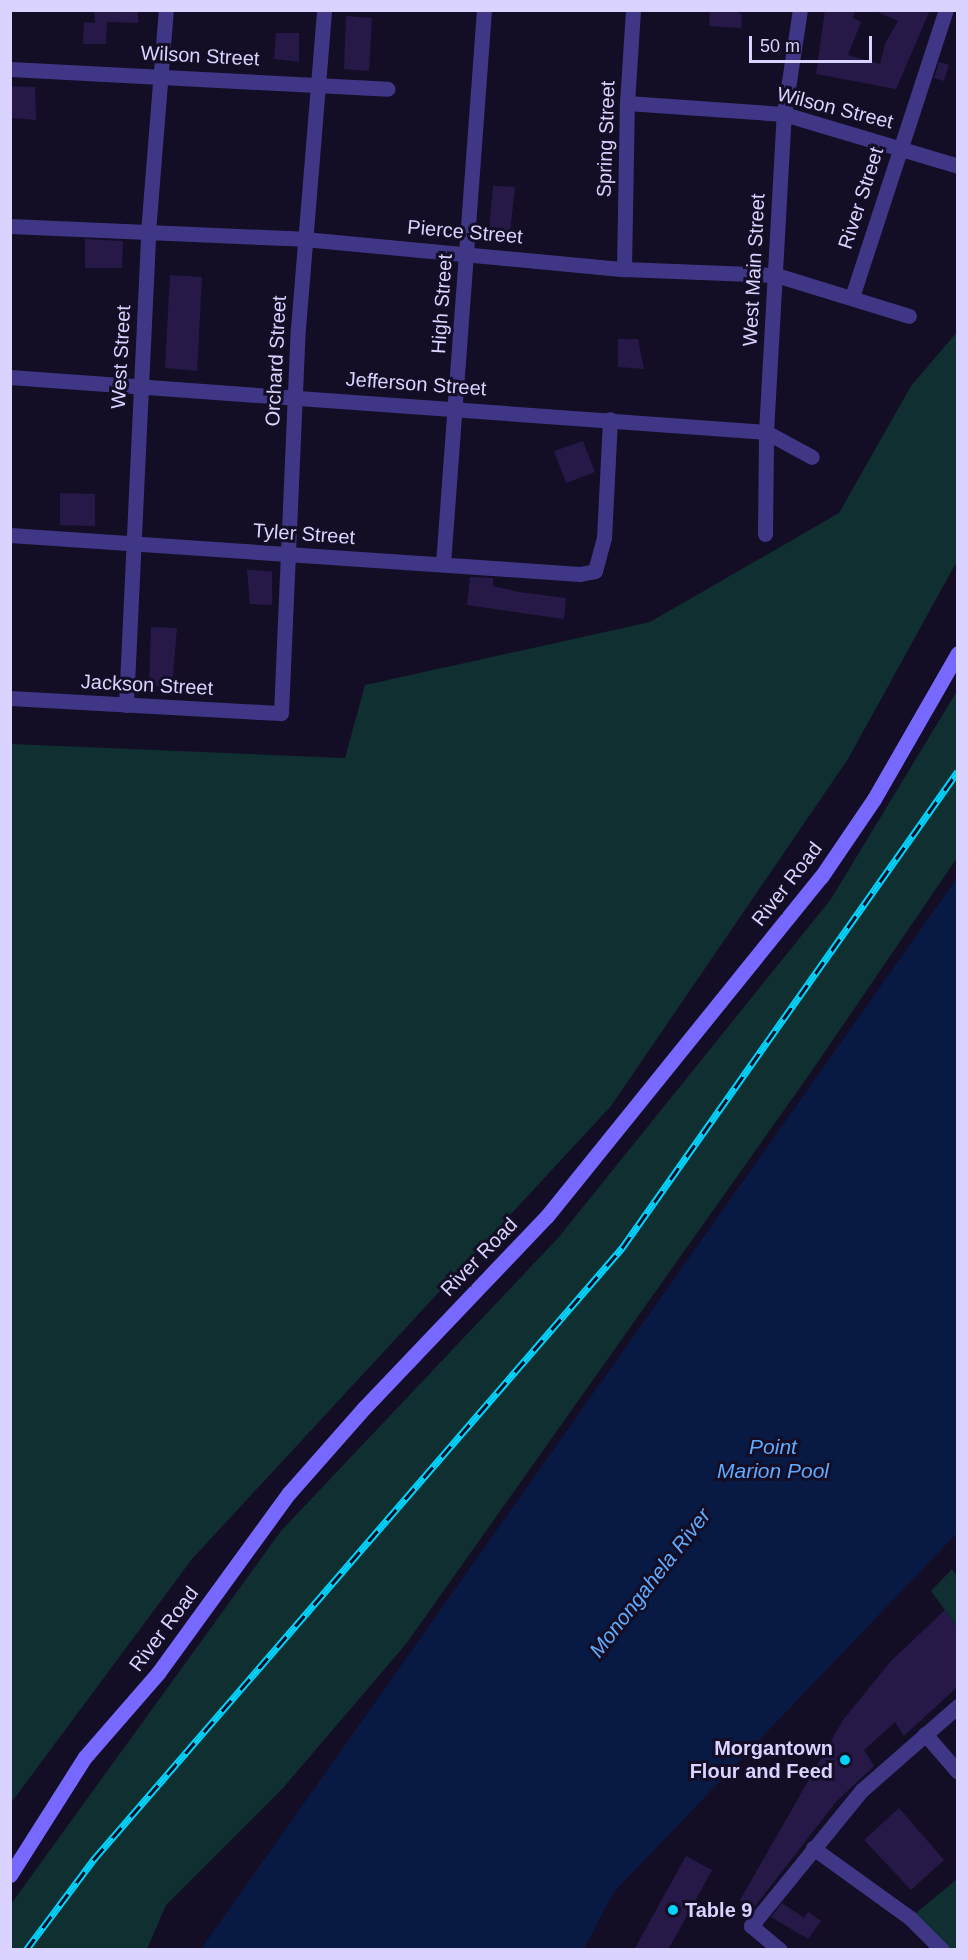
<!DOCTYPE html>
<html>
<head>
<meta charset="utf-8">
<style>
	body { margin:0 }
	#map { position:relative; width:968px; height:1960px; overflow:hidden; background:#130e25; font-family:Helvetica,sans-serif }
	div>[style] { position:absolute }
	.green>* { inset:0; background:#102f30 }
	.water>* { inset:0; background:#081a44 }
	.building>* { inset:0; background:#261947 }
	.street>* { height:15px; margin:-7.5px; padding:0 7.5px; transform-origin:7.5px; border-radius:7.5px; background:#3f3786 }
	.secondary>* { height:15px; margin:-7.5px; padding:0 7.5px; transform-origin:7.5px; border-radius:7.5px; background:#7769ff }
	.rail>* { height:7px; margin-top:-3.5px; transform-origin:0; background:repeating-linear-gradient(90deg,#130e25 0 14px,#00d3fd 0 28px); box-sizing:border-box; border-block:2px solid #00d3fd }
	.dots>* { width:16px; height:16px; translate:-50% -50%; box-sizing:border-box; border:3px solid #130e25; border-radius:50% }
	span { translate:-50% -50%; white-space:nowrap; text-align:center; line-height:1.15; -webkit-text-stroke:6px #130e25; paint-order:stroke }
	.street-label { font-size:20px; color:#dad2ff }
	.poi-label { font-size:20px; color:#dad2ff; font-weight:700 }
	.right { translate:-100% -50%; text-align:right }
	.left { translate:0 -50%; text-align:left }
	.water-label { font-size:21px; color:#60abff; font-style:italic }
	.frame { position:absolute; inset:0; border:12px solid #dad2ff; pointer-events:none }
	.scale { position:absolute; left:749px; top:36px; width:123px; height:27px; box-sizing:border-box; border:3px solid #dad2ff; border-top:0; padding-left:8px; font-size:18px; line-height:21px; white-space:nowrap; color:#dad2ff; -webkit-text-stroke:4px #130e25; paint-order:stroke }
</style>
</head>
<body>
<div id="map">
	<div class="green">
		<div style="clip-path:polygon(957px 332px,957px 561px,848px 759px,611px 1106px,192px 1559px,11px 1803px,11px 744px,345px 758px,365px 685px,650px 622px,839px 513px,911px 386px)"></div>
		<div style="clip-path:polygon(957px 691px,957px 858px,811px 1072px,406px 1644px,283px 1788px,166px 1905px,147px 1949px,11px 1949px,11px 1904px,281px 1531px,558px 1238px,831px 899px)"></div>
		<div style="clip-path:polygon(952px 1569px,957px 1576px,957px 1627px,931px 1591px)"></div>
		<div style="clip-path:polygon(957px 1879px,957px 1949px,941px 1949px,910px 1918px)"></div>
	</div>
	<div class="water">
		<div style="clip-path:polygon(957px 878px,957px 1533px,613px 1893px,584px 1949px,201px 1949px)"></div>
	</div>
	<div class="building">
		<div style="clip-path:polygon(94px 10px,138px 10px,138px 23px,107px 22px,106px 44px,83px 44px,84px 22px,95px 23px)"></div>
		<div style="clip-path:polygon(710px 10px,735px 10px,742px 15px,741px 28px,709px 26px)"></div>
		<div style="clip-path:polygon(825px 10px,855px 10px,853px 18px,861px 22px,848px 55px,880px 64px,885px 44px,898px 21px,873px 10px,930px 10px,896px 89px,816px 74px)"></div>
		<div style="clip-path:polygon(346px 16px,372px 18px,369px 71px,344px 69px)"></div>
		<div style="clip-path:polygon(276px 33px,299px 33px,299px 62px,274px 59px)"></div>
		<div style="clip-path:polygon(939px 62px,949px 65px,944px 81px,934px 78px)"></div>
		<div style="clip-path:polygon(12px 86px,35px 87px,36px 120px,11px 118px)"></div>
		<div style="clip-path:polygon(493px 186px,515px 187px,510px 233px,489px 231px)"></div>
		<div style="clip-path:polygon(85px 239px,123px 241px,122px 268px,85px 268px)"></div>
		<div style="clip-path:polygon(170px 275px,202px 277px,197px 371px,165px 368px)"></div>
		<div style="clip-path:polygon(618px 339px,638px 339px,644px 369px,618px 367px)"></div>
		<div style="clip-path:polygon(583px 441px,595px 472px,566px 483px,554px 451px)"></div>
		<div style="clip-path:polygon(60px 493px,95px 494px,95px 526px,60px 525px)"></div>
		<div style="clip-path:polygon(247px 570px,272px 571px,272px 605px,250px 604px)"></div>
		<div style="clip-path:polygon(470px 577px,493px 578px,493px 586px,519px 592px,566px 598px,564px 619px,467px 605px)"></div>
		<div style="clip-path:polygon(151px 627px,177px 628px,172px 687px,149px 686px)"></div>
		<div style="clip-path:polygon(945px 1610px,957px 1627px,957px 1687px,904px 1736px,895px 1722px,864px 1750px,874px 1766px,836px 1802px,752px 1910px,740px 1900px,843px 1720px,891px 1661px)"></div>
		<div style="clip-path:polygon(899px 1808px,944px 1860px,911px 1890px,864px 1840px)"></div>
		<div style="clip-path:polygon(686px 1856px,712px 1870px,668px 1950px,634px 1950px)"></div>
		<div style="clip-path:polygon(782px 1903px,804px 1918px,808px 1912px,821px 1921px,808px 1939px,771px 1917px)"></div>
	</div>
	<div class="street">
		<div style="left:10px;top:69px;width:378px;rotate:3deg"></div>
		<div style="left:627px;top:103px;width:157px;rotate:4deg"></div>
		<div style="left:784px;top:114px;width:182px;rotate:16.6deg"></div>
		<div style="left:10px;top:226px;width:294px;rotate:2.5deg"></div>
		<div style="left:304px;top:239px;width:321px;rotate:5.4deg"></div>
		<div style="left:624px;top:269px;width:152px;rotate:2.3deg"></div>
		<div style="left:776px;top:275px;width:139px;rotate:17.1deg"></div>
		<div style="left:624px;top:269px;width:166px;rotate:-89deg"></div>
		<div style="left:627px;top:103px;width:93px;rotate:-86.3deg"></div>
		<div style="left:852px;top:297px;width:302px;rotate:-71.9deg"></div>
		<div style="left:10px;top:377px;width:758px;rotate:4.16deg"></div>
		<div style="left:766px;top:432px;width:52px;rotate:28.5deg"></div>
		<div style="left:765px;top:534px;width:102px;rotate:-89.4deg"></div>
		<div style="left:766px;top:432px;width:319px;rotate:-86.8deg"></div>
		<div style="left:784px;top:114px;width:105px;rotate:-81.3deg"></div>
		<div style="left:10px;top:535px;width:571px;rotate:3.91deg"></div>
		<div style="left:580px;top:574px;width:15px;rotate:-11deg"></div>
		<div style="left:595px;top:571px;width:34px;rotate:-75deg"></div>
		<div style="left:604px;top:538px;width:119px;rotate:-87.1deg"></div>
		<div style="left:443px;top:564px;width:556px;rotate:-85.77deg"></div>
		<div style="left:10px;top:698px;width:271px;rotate:3.2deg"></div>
		<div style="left:281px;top:713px;width:385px;rotate:-87.5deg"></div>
		<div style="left:298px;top:328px;width:319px;rotate:-85.3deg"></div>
		<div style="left:126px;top:705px;width:474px;rotate:-87.3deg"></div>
		<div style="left:148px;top:232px;width:223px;rotate:-85.4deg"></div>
		<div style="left:925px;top:1734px;width:50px;rotate:49deg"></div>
		<div style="left:813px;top:1848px;width:120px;rotate:35.8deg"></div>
		<div style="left:910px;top:1918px;width:45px;rotate:45deg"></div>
		<div style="left:780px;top:1950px;width:38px;rotate:-140deg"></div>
		<div style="left:751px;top:1926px;width:176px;rotate:-50.8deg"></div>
		<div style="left:862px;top:1790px;width:128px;rotate:-41.2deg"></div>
	</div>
	<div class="secondary">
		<div style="left:10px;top:1875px;width:140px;rotate:-57.6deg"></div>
		<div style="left:85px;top:1757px;width:111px;rotate:-49deg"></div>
		<div style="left:158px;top:1673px;width:223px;rotate:-54deg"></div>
		<div style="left:289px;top:1493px;width:113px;rotate:-48.6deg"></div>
		<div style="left:364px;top:1408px;width:265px;rotate:-46.4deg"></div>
		<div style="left:547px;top:1216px;width:436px;rotate:-51.1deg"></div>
		<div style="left:821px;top:877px;width:94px;rotate:-55.8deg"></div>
		<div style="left:874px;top:799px;width:168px;rotate:-60.1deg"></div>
	</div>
	<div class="rail">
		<div style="left:26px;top:1950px;width:114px;rotate:-53.2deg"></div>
		<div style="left:94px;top:1859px;width:808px;rotate:-49.17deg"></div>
		<div style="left:622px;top:1248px;width:583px;rotate:-54.84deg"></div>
	</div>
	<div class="dots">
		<div style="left:845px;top:1760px;background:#00d3fd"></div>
		<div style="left:673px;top:1910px;background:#00d3fd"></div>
	</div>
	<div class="street-label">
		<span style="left:200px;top:56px;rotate:3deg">Wilson Street</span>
		<span style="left:835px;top:108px;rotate:14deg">Wilson Street</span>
		<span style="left:606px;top:139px;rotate:-88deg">Spring Street</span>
		<span style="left:861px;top:198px;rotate:-72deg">River Street</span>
		<span style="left:465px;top:232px;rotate:5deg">Pierce Street</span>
		<span style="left:754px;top:270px;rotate:-87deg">West Main Street</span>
		<span style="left:442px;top:304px;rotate:-86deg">High Street</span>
		<span style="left:121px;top:357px;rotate:-87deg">West Street</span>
		<span style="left:276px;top:361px;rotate:-87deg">Orchard Street</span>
		<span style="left:416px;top:384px;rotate:4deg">Jefferson Street</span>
		<span style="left:304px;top:534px;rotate:4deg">Tyler Street</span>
		<span style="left:147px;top:685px;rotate:3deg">Jackson Street</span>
		<span style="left:787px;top:884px;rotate:-52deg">River Road</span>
		<span style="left:479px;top:1257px;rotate:-46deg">River Road</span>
		<span style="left:164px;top:1629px;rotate:-53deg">River Road</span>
	</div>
	<div class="poi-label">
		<span class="right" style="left:833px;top:1760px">Morgantown<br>Flour and Feed</span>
		<span class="left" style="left:685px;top:1910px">Table 9</span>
	</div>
	<div class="water-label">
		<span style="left:773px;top:1459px">Point<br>Marion Pool</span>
		<span style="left:650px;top:1583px;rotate:-52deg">Monongahela River</span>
	</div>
	<div class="frame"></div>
	<div class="scale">50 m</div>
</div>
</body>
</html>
